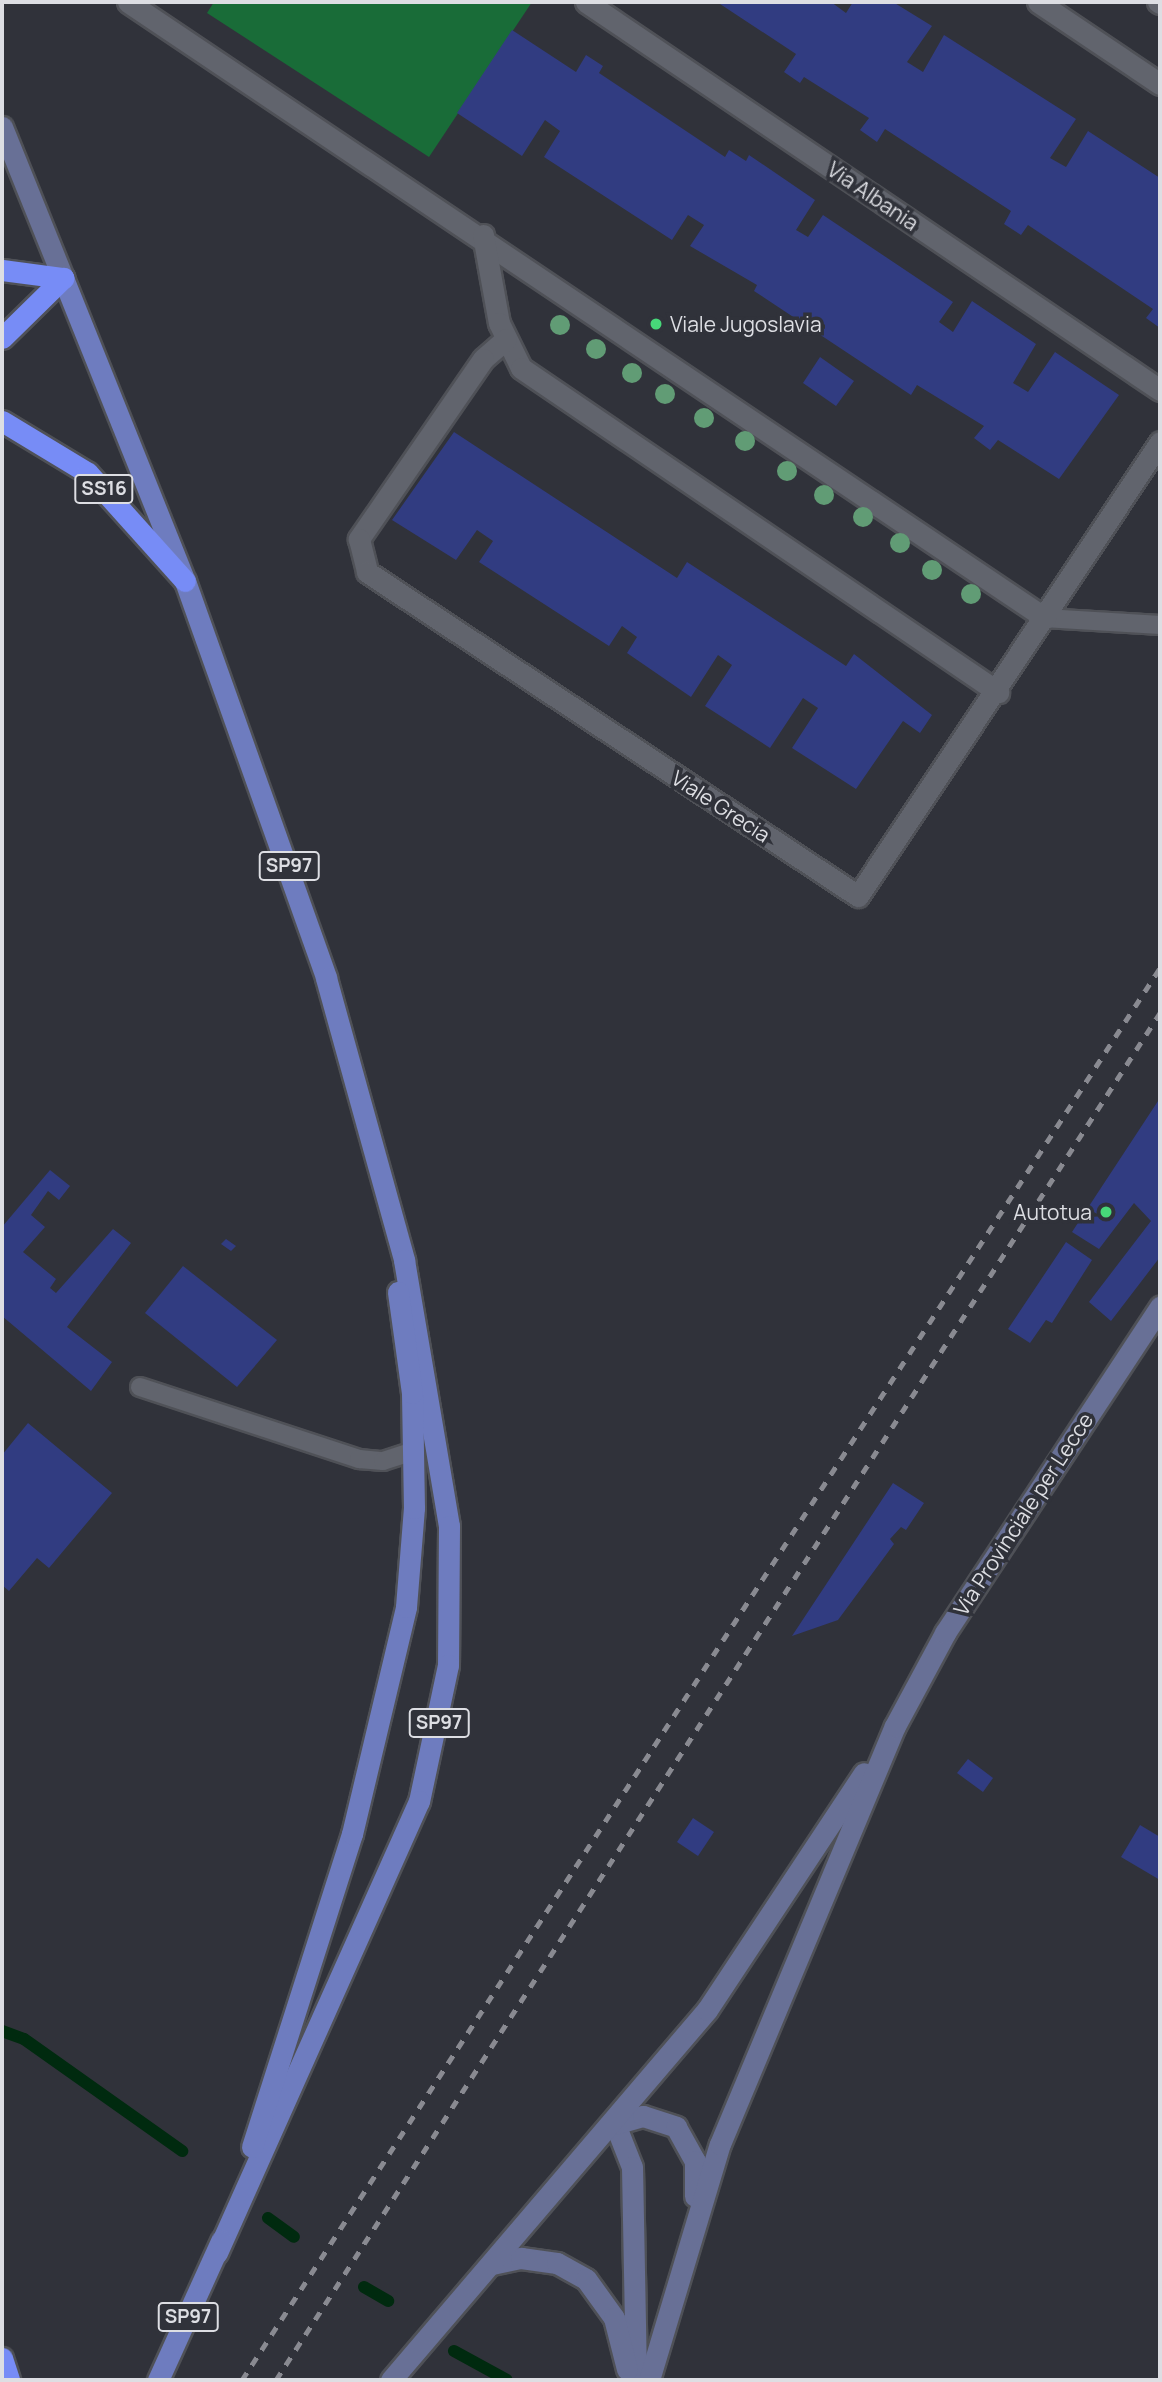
<!DOCTYPE html>
<html>
<head>
<meta charset="utf-8">
<style>
	body { margin:0 }
	#map { position:relative; width:1162px; height:2382px; overflow:hidden; background:#30323a; font-family:Manrope,sans-serif }
	div>[style] { position:absolute }
	.green>* { inset:0; background:#196c38 }
	.stream>* { height:12px; margin:-6px; padding:0 6px; transform-origin:6px; border-radius:6px; background:#002a0f }
	.building>* { inset:0; background:#313c81 }
	.roads { filter:drop-shadow(2px 0 #4f5157) drop-shadow(-2px 0 #4f5157) drop-shadow(0 2px #4f5157) drop-shadow(0 -2px #4f5157) }
	.lane>* { height:18px; margin:-9px; padding:0 9px; transform-origin:9px; border-radius:9px; background:#61646d }
	.street>* { height:21px; margin:-10.5px; padding:0 10.5px; transform-origin:10.5px; border-radius:10.5px; background:#61646d }
	.secondary>* { height:21px; margin:-10.5px; padding:0 10.5px; transform-origin:10.5px; border-radius:10.5px; background:#687096 }
	.primary>* { height:21px; margin:-10.5px; padding:0 10.5px; transform-origin:10.5px; border-radius:10.5px; background:#6e7cbf }
	.highway>* { height:21px; margin:-10.5px; padding:0 10.5px; transform-origin:10.5px; border-radius:10.5px; background:#778cf6 }
	.rail>* { height:5px; margin-top:-2.5px; transform-origin:0; background:repeating-linear-gradient(90deg,#898a91 0 9px,transparent 0 18px) }
	.trees>* { width:20px; height:20px; margin:-10px; border-radius:50%; background:#619c75 }
	.dots>* { width:19px; height:19px; translate:-50% -50%; box-sizing:border-box; border:4px solid #30323a; border-radius:50% }
	span { translate:-50% -50%; white-space:nowrap; text-align:center; line-height:1.15; -webkit-text-stroke:7px #30323a; paint-order:stroke }
	.shield-label span { padding:2px 5px; background:#30323a; border:2px solid; border-radius:5px; -webkit-text-stroke-width:0 }
	.shield-label { font-size:19px; color:#dddee3; font-weight:700 }
	.street-label { font-size:21px; color:#dddee3 }
	.poi-label { font-size:21px; color:#dddee3 }
	.left { translate:0 -50%; text-align:left }
	.right { translate:-100% -50%; text-align:right }
	.frame { position:absolute; inset:0; border:4px solid #dddee3; pointer-events:none }
</style>
</head>
<body>
<div id="map">
	<div class="green">
		<div style="clip-path:polygon(214px 2px,532px 2px,429px 157px,207px 13px)"></div>
	</div>
	<div class="stream">
		<div style="left:2px;top:2031px;width:23px;rotate:20deg"></div>
		<div style="left:24px;top:2039px;width:194px;rotate:35.3deg"></div>
		<div style="left:268px;top:2218px;width:32px;rotate:36deg"></div>
		<div style="left:364px;top:2287px;width:28px;rotate:30deg"></div>
		<div style="left:454px;top:2351px;width:60px;rotate:28.7deg"></div>
	</div>
	<div class="building">
		<div style="clip-path:polygon(717px 2px,831px 2px,846px 13px,853px 2px,893px 2px,932px 26px,907px 62px,923px 72px,944px 35px,1076px 119px,1050px 158px,1066px 167px,1088px 131px,1160px 178px,1160px 328px,1146px 318px,1153px 309px,1028px 225px,1021px 235px,1004px 224px,1011px 211px,885px 129px,877px 142px,860px 130px,869px 118px,804px 77px,800px 83px,784px 72px,796px 54px)"></div>
		<div style="clip-path:polygon(512px 30px,576px 72px,586px 55px,603px 66px,599px 73px,725px 157px,729px 150px,746px 161px,749px 155px,815px 200px,796px 230px,808px 237px,823px 215px,953px 302px,939px 322px,953px 332px,972px 301px,1036px 344px,1013px 383px,1028px 392px,1055px 352px,1119px 395px,1059px 479px,998px 440px,990px 450px,974px 438px,984px 426px,917px 385px,911px 395px,754px 291px,757px 285px,690px 246px,704px 225px,688px 215px,672px 240px,544px 157px,560px 131px,545px 120px,522px 156px,457px 113px)"></div>
		<div style="clip-path:polygon(820px 357px,854px 381px,836px 406px,803px 383px)"></div>
		<div style="clip-path:polygon(454px 432px,677px 578px,687px 562px,846px 666px,854px 654px,932px 715px,920px 733px,903px 721px,856px 789px,792px 748px,818px 708px,803px 698px,770px 748px,705px 706px,732px 665px,718px 655px,691px 697px,627px 653px,637px 637px,622px 626px,609px 646px,479px 562px,493px 541px,477px 530px,456px 560px,392px 520px)"></div>
		<div style="clip-path:polygon(1160px 1098px,1160px 1257px,1111px 1321px,1089px 1302px,1151px 1221px,1134px 1203px,1099px 1249px,1072px 1232px)"></div>
		<div style="clip-path:polygon(50px 1170px,70px 1186px,59px 1200px,48px 1191px,31px 1215px,45px 1227px,23px 1252px,56px 1279px,50px 1288px,56px 1293px,113px 1229px,131px 1243px,67px 1327px,112px 1362px,91px 1391px,2px 1316px,2px 1227px)"></div>
		<div style="clip-path:polygon(226px 1239px,236px 1246px,231px 1251px,221px 1244px)"></div>
		<div style="clip-path:polygon(1066px 1242px,1092px 1260px,1052px 1323px,1046px 1320px,1030px 1343px,1008px 1329px)"></div>
		<div style="clip-path:polygon(183px 1266px,277px 1340px,237px 1387px,145px 1313px)"></div>
		<div style="clip-path:polygon(28px 1423px,112px 1493px,49px 1568px,37px 1558px,9px 1591px,2px 1585px,2px 1455px)"></div>
		<div style="clip-path:polygon(893px 1483px,924px 1503px,906px 1530px,901px 1527px,890px 1539px,894px 1544px,838px 1620px,792px 1636px)"></div>
		<div style="clip-path:polygon(968px 1759px,993px 1778px,983px 1792px,957px 1773px)"></div>
		<div style="clip-path:polygon(693px 1818px,714px 1832px,698px 1856px,677px 1842px)"></div>
		<div style="clip-path:polygon(1140px 1825px,1160px 1837px,1160px 1880px,1121px 1857px)"></div>
	</div>
	<div class="roads">
		<div class="lane">
			<div style="left:1045px;top:618px;width:115px;rotate:3.5deg"></div>
			<div style="left:140px;top:1387px;width:231px;rotate:18.2deg"></div>
			<div style="left:359px;top:1459px;width:24px;rotate:5deg"></div>
			<div style="left:383px;top:1461px;width:32px;rotate:-18deg"></div>
		</div>
		<div class="street">
			<div style="left:128px;top:2px;width:1105px;rotate:33.89deg"></div>
			<div style="left:586px;top:2px;width:693px;rotate:34.06deg"></div>
			<div style="left:1038px;top:2px;width:147px;rotate:33.9deg"></div>
			<div style="left:1158px;top:2px;width:2px;rotate:27deg"></div>
			<div style="left:483px;top:235px;width:89px;rotate:79.7deg"></div>
			<div style="left:499px;top:323px;width:50px;rotate:63.9deg"></div>
			<div style="left:521px;top:368px;width:577px;rotate:34.19deg"></div>
			<div style="left:506px;top:339px;width:30px;rotate:139deg"></div>
			<div style="left:483px;top:359px;width:219px;rotate:124.6deg"></div>
			<div style="left:359px;top:539px;width:34px;rotate:76deg"></div>
			<div style="left:367px;top:572px;width:588px;rotate:33.42deg"></div>
			<div style="left:858px;top:896px;width:545px;rotate:-56.37deg"></div>
		</div>
		<div class="secondary">
			<div style="left:2px;top:127px;width:163px;rotate:68deg"></div>
			<div style="left:615px;top:2124px;width:46px;rotate:68.4deg"></div>
			<div style="left:632px;top:2167px;width:213px;rotate:88.9deg"></div>
			<div style="left:615px;top:2124px;width:29px;rotate:-16deg"></div>
			<div style="left:643px;top:2116px;width:35px;rotate:18deg"></div>
			<div style="left:676px;top:2127px;width:39px;rotate:61deg"></div>
			<div style="left:695px;top:2161px;width:35px;rotate:90deg"></div>
			<div style="left:492px;top:2264px;width:30px;rotate:-12deg"></div>
			<div style="left:521px;top:2258px;width:36px;rotate:8deg"></div>
			<div style="left:557px;top:2263px;width:33px;rotate:29deg"></div>
			<div style="left:586px;top:2279px;width:48px;rotate:54.3deg"></div>
			<div style="left:614px;top:2318px;width:53px;rotate:75.7deg"></div>
			<div style="left:391px;top:2380px;width:487px;rotate:-49.5deg"></div>
			<div style="left:707px;top:2010px;width:284px;rotate:-56.5deg"></div>
			<div style="left:649px;top:2380px;width:246px;rotate:-73.3deg"></div>
			<div style="left:720px;top:2144px;width:453px;rotate:-67.3deg"></div>
			<div style="left:895px;top:1726px;width:106px;rotate:-61.7deg"></div>
			<div style="left:945px;top:1633px;width:391px;rotate:-56.6deg"></div>
		</div>
		<div class="primary">
			<div style="left:63px;top:278px;width:327px;rotate:68.1deg"></div>
			<div style="left:185px;top:581px;width:421px;rotate:70.4deg"></div>
			<div style="left:326px;top:978px;width:293px;rotate:74.5deg"></div>
			<div style="left:404px;top:1260px;width:270px;rotate:80.4deg"></div>
			<div style="left:449px;top:1526px;width:139px;rotate:90.4deg"></div>
			<div style="left:448px;top:1665px;width:139px;rotate:102deg"></div>
			<div style="left:419px;top:1801px;width:495px;rotate:114.1deg"></div>
			<div style="left:252px;top:2147px;width:329px;rotate:-72.3deg"></div>
			<div style="left:352px;top:1834px;width:233px;rotate:-76.6deg"></div>
			<div style="left:406px;top:1607px;width:99px;rotate:-85.4deg"></div>
			<div style="left:414px;top:1508px;width:115px;rotate:-91deg"></div>
			<div style="left:412px;top:1393px;width:102px;rotate:-97.9deg"></div>
			<div style="left:158px;top:2380px;width:153px;rotate:-65.6deg"></div>
		</div>
		<div class="highway">
			<div style="left:2px;top:270px;width:62px;rotate:7.5deg"></div>
			<div style="left:2px;top:338px;width:86px;rotate:-44.5deg"></div>
			<div style="left:2px;top:421px;width:100px;rotate:31.2deg"></div>
			<div style="left:88px;top:473px;width:145px;rotate:48.1deg"></div>
			<div style="left:2px;top:2358px;width:23px;rotate:72deg"></div>
		</div>
	</div>
	<div class="rail">
		<div style="left:242px;top:2380px;width:1684px;rotate:-56.97deg"></div>
		<div style="left:276px;top:2380px;width:1628px;rotate:-57.11deg"></div>
	</div>
	<div class="trees">
		<div style="left:560px;top:325px"></div>
		<div style="left:596px;top:349px"></div>
		<div style="left:632px;top:373px"></div>
		<div style="left:665px;top:394px"></div>
		<div style="left:704px;top:418px"></div>
		<div style="left:745px;top:441px"></div>
		<div style="left:787px;top:471px"></div>
		<div style="left:824px;top:495px"></div>
		<div style="left:863px;top:517px"></div>
		<div style="left:900px;top:543px"></div>
		<div style="left:932px;top:570px"></div>
		<div style="left:971px;top:594px"></div>
	</div>
	<div class="dots">
		<div style="left:656px;top:324px;background:#47d779"></div>
		<div style="left:1106px;top:1212px;background:#47d779"></div>
	</div>
	<div class="shield-label">
		<span style="left:104px;top:489px">SS16</span>
		<span style="left:289px;top:866px">SP97</span>
		<span style="left:439px;top:1723px">SP97</span>
		<span style="left:188px;top:2317px">SP97</span>
	</div>
	<div class="street-label">
		<span style="left:873px;top:196px;rotate:34deg">Via Albania</span>
		<span style="left:721px;top:806px;rotate:33deg">Viale Grecia</span>
		<span style="left:1023px;top:1514px;rotate:-57deg">Via Provinciale per Lecce</span>
	</div>
	<div class="poi-label">
		<span class="left" style="left:670px;top:324px">Viale Jugoslavia</span>
		<span class="right" style="left:1092px;top:1212px">Autotua</span>
	</div>
	<div class="frame"></div>
</div>
</body>
</html>
